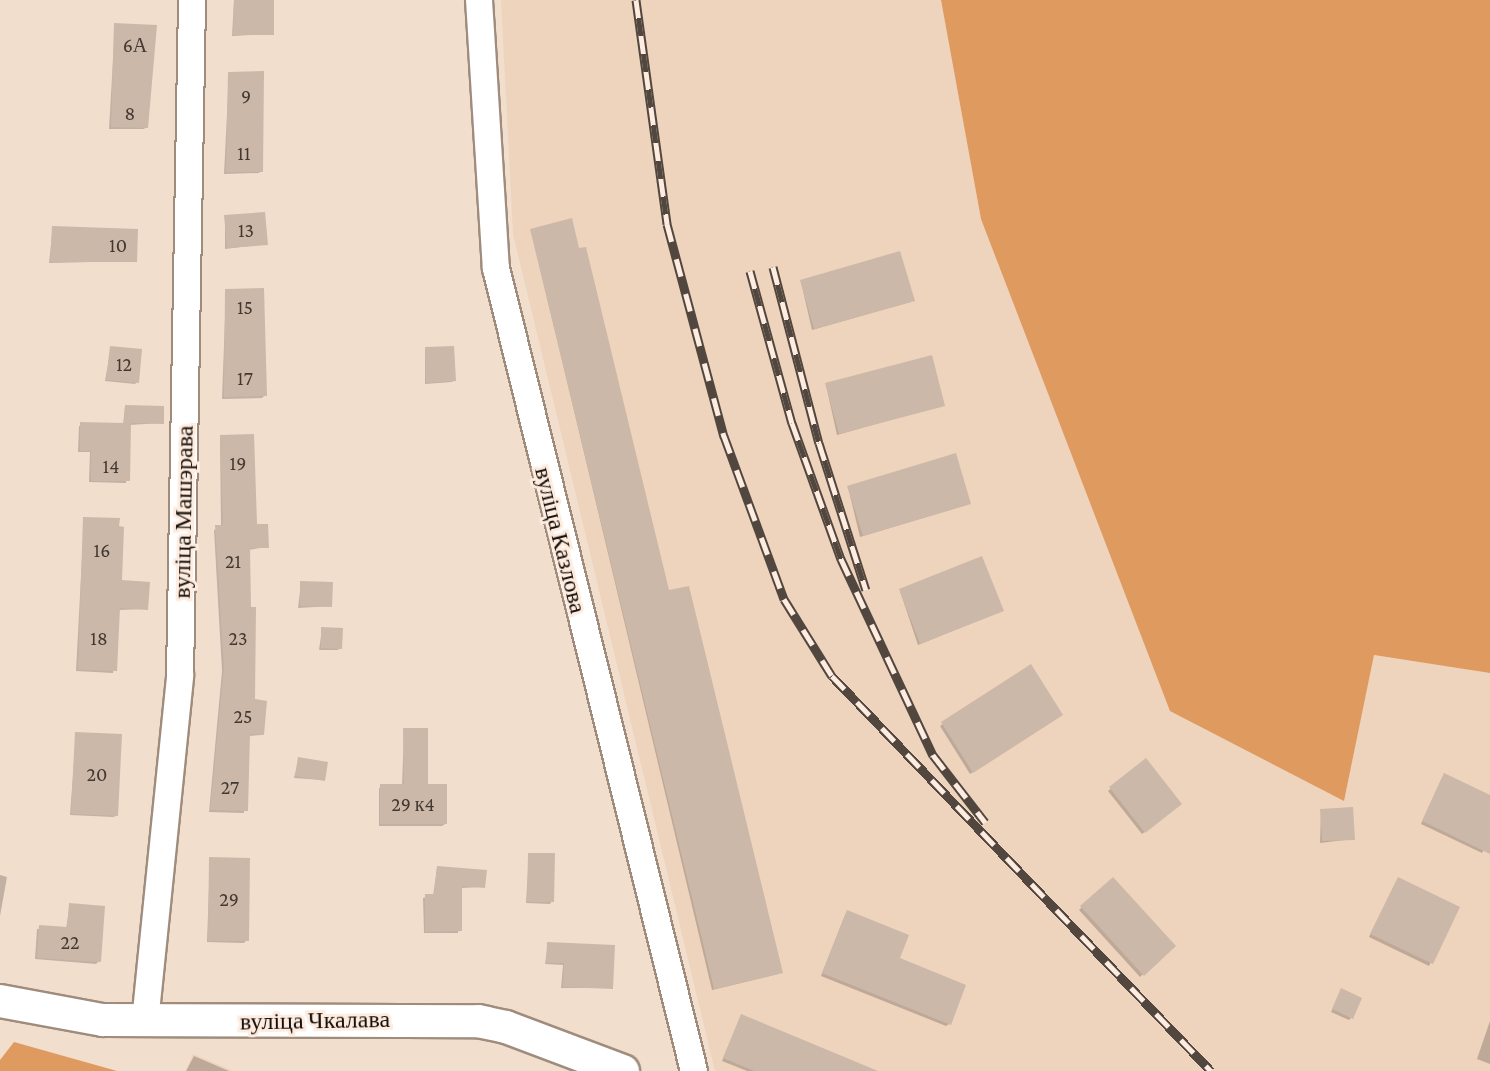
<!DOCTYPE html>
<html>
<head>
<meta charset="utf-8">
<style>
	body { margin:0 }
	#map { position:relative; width:1490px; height:1071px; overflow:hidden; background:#f2decd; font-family:"Crimson Pro",serif }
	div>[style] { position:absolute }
	.built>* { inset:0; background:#eed3bd }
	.forest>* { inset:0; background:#de9a5f }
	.shadow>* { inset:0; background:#0003 }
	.building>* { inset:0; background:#ccb8a8 }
	.roads { filter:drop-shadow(2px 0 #9f8c7d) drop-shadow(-2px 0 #9f8c7d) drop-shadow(0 2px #9f8c7d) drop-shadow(0 -2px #9f8c7d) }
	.minor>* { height:26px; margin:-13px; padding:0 13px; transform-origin:13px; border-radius:13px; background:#fff }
	.tertiary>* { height:32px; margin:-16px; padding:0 16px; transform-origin:16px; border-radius:16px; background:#fff }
	.rail>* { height:9px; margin-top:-4.5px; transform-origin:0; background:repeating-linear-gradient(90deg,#fdecdf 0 18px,#52473f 0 36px); box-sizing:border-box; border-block:2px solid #52473f }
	span { translate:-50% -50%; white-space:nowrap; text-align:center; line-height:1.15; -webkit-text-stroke:6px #fdecdf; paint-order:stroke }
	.number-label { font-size:20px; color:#433831 }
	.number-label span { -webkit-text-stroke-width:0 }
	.street-label { font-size:24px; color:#150e09 }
</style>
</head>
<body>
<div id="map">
	<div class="built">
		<div style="clip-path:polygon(501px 0,941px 0,981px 219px,1344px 800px,1374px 655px,1490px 673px,1490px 1071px,715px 1071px,513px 234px)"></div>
		<div style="clip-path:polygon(193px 1054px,234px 1071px,186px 1071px)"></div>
	</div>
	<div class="forest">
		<div style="clip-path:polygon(941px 0,1490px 0,1490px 673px,1374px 655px,1344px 801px,1170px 711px,981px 219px)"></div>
		<div style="clip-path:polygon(14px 1042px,117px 1071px,0 1071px,0 1060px)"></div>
	</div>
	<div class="shadow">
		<div style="clip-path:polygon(234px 0,272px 0,272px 34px,232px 36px)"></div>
		<div style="clip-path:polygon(115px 25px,146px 127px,144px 129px,109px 129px)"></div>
		<div style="clip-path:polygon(229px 74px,261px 171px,259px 173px,224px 174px)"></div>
		<div style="clip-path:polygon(225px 217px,266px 244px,225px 249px)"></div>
		<div style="clip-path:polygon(53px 228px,135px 261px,49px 263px)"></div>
		<div style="clip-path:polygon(531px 230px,668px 593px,778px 974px,712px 990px)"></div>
		<div style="clip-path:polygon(801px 282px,910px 302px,812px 330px)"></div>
		<div style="clip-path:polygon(226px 291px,265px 395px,262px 398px,222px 399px)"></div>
		<div style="clip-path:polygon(111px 348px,137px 382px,135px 384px,105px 381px)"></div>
		<div style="clip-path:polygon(425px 349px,454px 380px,452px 382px,425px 384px)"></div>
		<div style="clip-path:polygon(826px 385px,943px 405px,837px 435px)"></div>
		<div style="clip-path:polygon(125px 407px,162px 423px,129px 425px,126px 483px,89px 482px,90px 452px,78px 452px,79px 426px,123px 425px)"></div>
		<div style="clip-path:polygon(220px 437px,267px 547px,248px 550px,253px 701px,262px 735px,248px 736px,244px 813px,209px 812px,222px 671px,214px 530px,221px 527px)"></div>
		<div style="clip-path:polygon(848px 487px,966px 505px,860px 537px)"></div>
		<div style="clip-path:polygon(84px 519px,120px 582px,146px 609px,118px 610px,113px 673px,76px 671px)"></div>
		<div style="clip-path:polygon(301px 583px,331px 606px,298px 608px)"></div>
		<div style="clip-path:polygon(900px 591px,1001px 611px,918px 645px)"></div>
		<div style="clip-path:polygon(322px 629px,340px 648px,338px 650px,319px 650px)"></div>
		<div style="clip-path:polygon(1030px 667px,1059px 717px,970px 774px,940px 726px)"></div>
		<div style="clip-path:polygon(404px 730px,445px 824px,442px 826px,379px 826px,379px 788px,402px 786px)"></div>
		<div style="clip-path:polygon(76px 734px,116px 815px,114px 817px,70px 815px)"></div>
		<div style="clip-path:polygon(299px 759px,323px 780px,294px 778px)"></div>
		<div style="clip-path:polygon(1145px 761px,1180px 804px,1142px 834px,1108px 791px)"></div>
		<div style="clip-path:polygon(1442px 778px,1490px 798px,1490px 839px,1482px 853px,1421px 824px)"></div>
		<div style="clip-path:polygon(1321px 811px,1353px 839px,1320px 843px)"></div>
		<div style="clip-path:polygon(529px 855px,552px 901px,550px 904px,526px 903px)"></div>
		<div style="clip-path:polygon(210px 859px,247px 940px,244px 943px,207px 942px)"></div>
		<div style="clip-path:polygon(437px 868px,483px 887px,460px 888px,458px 933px,424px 933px,423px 898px,433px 896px)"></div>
		<div style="clip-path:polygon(0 875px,7px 877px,0 916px)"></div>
		<div style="clip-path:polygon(1113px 879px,1174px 946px,1140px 977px,1079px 910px)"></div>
		<div style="clip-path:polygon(1396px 882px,1458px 908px,1429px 966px,1369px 937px)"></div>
		<div style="clip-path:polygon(70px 905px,99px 961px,96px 964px,35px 959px,37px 929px,66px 929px)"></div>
		<div style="clip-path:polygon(845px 915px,949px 1024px,946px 1026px,821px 976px)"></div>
		<div style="clip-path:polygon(548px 944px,611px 988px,561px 988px,563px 965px,545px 964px)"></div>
		<div style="clip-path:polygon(1340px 993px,1351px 1018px,1349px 1020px,1331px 1012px)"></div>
		<div style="clip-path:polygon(740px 1019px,873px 1071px,747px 1071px,722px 1061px)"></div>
		<div style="clip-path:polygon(1490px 1021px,1490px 1064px,1477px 1059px)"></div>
		<div style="clip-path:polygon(194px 1056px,229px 1071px,186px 1071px)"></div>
	</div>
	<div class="building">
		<div style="clip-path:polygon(234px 0,274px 0,274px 35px,233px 35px)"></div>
		<div style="clip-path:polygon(114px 23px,157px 25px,148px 128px,111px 127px)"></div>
		<div style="clip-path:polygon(264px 71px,263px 172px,226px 172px,228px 72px)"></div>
		<div style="clip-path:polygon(265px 212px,268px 245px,227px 248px,224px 215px)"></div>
		<div style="clip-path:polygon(572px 218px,579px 248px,586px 247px,669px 590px,689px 586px,783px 973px,714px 989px,530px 229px)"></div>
		<div style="clip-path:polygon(52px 226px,138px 229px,137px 262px,50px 262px)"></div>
		<div style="clip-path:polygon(900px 251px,915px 301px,814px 329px,800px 280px)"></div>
		<div style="clip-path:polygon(264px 288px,267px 396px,224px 397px,225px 289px)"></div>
		<div style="clip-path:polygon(110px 346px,142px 349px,139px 383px,106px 380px)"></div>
		<div style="clip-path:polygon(454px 346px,456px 381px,426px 383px,425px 347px)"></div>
		<div style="clip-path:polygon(932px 355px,945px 406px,839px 434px,825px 383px)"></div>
		<div style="clip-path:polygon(125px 405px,164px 406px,164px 424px,131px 423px,130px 481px,91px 481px,91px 451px,80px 451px,80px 422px,124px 423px)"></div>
		<div style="clip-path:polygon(254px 434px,257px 524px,268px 524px,269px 548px,250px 548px,251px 607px,256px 607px,255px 699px,267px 701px,264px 735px,250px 734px,248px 811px,210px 810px,224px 668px,215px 525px,223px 525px,220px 435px)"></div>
		<div style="clip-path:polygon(956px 453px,971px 504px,863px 536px,847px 486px)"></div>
		<div style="clip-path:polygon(83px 517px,120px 518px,119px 526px,124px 527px,122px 580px,150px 582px,148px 610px,120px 608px,117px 671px,78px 670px)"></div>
		<div style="clip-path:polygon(982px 556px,1004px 611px,920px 644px,899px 589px)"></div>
		<div style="clip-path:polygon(300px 581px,333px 582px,332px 607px,300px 606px)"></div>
		<div style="clip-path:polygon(321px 627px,343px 628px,342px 649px,321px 648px)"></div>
		<div style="clip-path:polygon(1031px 664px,1063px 715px,973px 773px,941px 722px)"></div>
		<div style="clip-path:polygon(403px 728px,428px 728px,428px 784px,447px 784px,447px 824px,380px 824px,380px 784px,404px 784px)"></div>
		<div style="clip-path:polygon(75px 732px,122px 734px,118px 816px,71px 814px)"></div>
		<div style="clip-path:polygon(298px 757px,328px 762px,325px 781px,295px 776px)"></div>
		<div style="clip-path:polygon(1146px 758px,1182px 804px,1145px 833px,1109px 787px)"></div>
		<div style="clip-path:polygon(1444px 773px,1490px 795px,1490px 854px,1422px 821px)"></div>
		<div style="clip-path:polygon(1353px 807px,1355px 840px,1322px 841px,1320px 809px)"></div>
		<div style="clip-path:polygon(528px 853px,555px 853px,554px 902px,527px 902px)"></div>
		<div style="clip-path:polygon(209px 857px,250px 858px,249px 941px,208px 941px)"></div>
		<div style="clip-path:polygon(437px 866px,487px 870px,485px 888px,462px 886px,462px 931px,425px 932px,425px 894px,434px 894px)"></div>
		<div style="clip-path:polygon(1113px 877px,1176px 946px,1144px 976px,1080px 906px)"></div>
		<div style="clip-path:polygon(1398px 877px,1460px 907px,1433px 964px,1370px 934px)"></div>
		<div style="clip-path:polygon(69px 903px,105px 906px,101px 962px,37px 958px,39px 925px,67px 927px)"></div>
		<div style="clip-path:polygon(847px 910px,909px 935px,900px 958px,966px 985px,951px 1025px,822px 973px)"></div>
		<div style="clip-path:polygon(547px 942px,615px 945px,613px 989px,563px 987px,564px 963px,546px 963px)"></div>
		<div style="clip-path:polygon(1341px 988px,1362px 998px,1353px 1019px,1332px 1009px)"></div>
		<div style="clip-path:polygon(741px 1014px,878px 1071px,754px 1071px,723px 1058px)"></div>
	</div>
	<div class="roads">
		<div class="minor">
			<div style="left:479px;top:0;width:269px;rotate:86.4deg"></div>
			<div style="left:496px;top:268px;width:827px;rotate:76.15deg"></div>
			<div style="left:145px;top:1022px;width:348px;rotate:-84.2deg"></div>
			<div style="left:180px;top:676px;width:676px;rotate:-88.98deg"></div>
		</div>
		<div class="tertiary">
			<div style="left:0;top:1001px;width:105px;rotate:10.5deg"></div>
			<div style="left:103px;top:1020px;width:375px;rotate:0.2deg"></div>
			<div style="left:478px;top:1021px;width:29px;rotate:12deg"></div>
			<div style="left:506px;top:1027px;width:125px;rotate:20.6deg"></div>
		</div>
	</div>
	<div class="rail">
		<div style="left:636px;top:0;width:226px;rotate:82.1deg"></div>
		<div style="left:667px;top:224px;width:220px;rotate:75deg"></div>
		<div style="left:724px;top:436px;width:174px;rotate:69.8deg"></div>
		<div style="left:784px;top:599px;width:91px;rotate:58.1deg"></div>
		<div style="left:832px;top:676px;width:547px;rotate:46.18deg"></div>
		<div style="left:773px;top:267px;width:182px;rotate:75.4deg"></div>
		<div style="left:819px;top:443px;width:154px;rotate:72.3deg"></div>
		<div style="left:750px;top:271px;width:158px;rotate:74.6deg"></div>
		<div style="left:792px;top:423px;width:145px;rotate:70.2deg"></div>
		<div style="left:841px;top:559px;width:217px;rotate:64.9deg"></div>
		<div style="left:933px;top:755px;width:85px;rotate:52.2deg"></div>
	</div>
	<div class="number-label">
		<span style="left:135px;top:45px">6А</span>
		<span style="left:246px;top:96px">9</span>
		<span style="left:130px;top:113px">8</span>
		<span style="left:244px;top:153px">11</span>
		<span style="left:246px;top:230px">13</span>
		<span style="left:118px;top:245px">10</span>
		<span style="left:245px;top:307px">15</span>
		<span style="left:124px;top:364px">12</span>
		<span style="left:245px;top:378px">17</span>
		<span style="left:238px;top:463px">19</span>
		<span style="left:111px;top:466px">14</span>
		<span style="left:102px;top:550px">16</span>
		<span style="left:233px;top:561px">21</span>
		<span style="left:99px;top:638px">18</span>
		<span style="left:238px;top:638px">23</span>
		<span style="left:243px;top:716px">25</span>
		<span style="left:97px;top:774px">20</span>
		<span style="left:230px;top:787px">27</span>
		<span style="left:413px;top:804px">29 к4</span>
		<span style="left:229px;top:899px">29</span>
		<span style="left:70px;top:942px">22</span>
	</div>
	<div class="street-label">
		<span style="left:183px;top:512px;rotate:-89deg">вуліца Машэрава</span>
		<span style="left:561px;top:540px;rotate:76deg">вуліца Казлова</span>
		<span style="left:315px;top:1020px;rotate:-1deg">вуліца Чкалава</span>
	</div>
</div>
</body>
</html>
